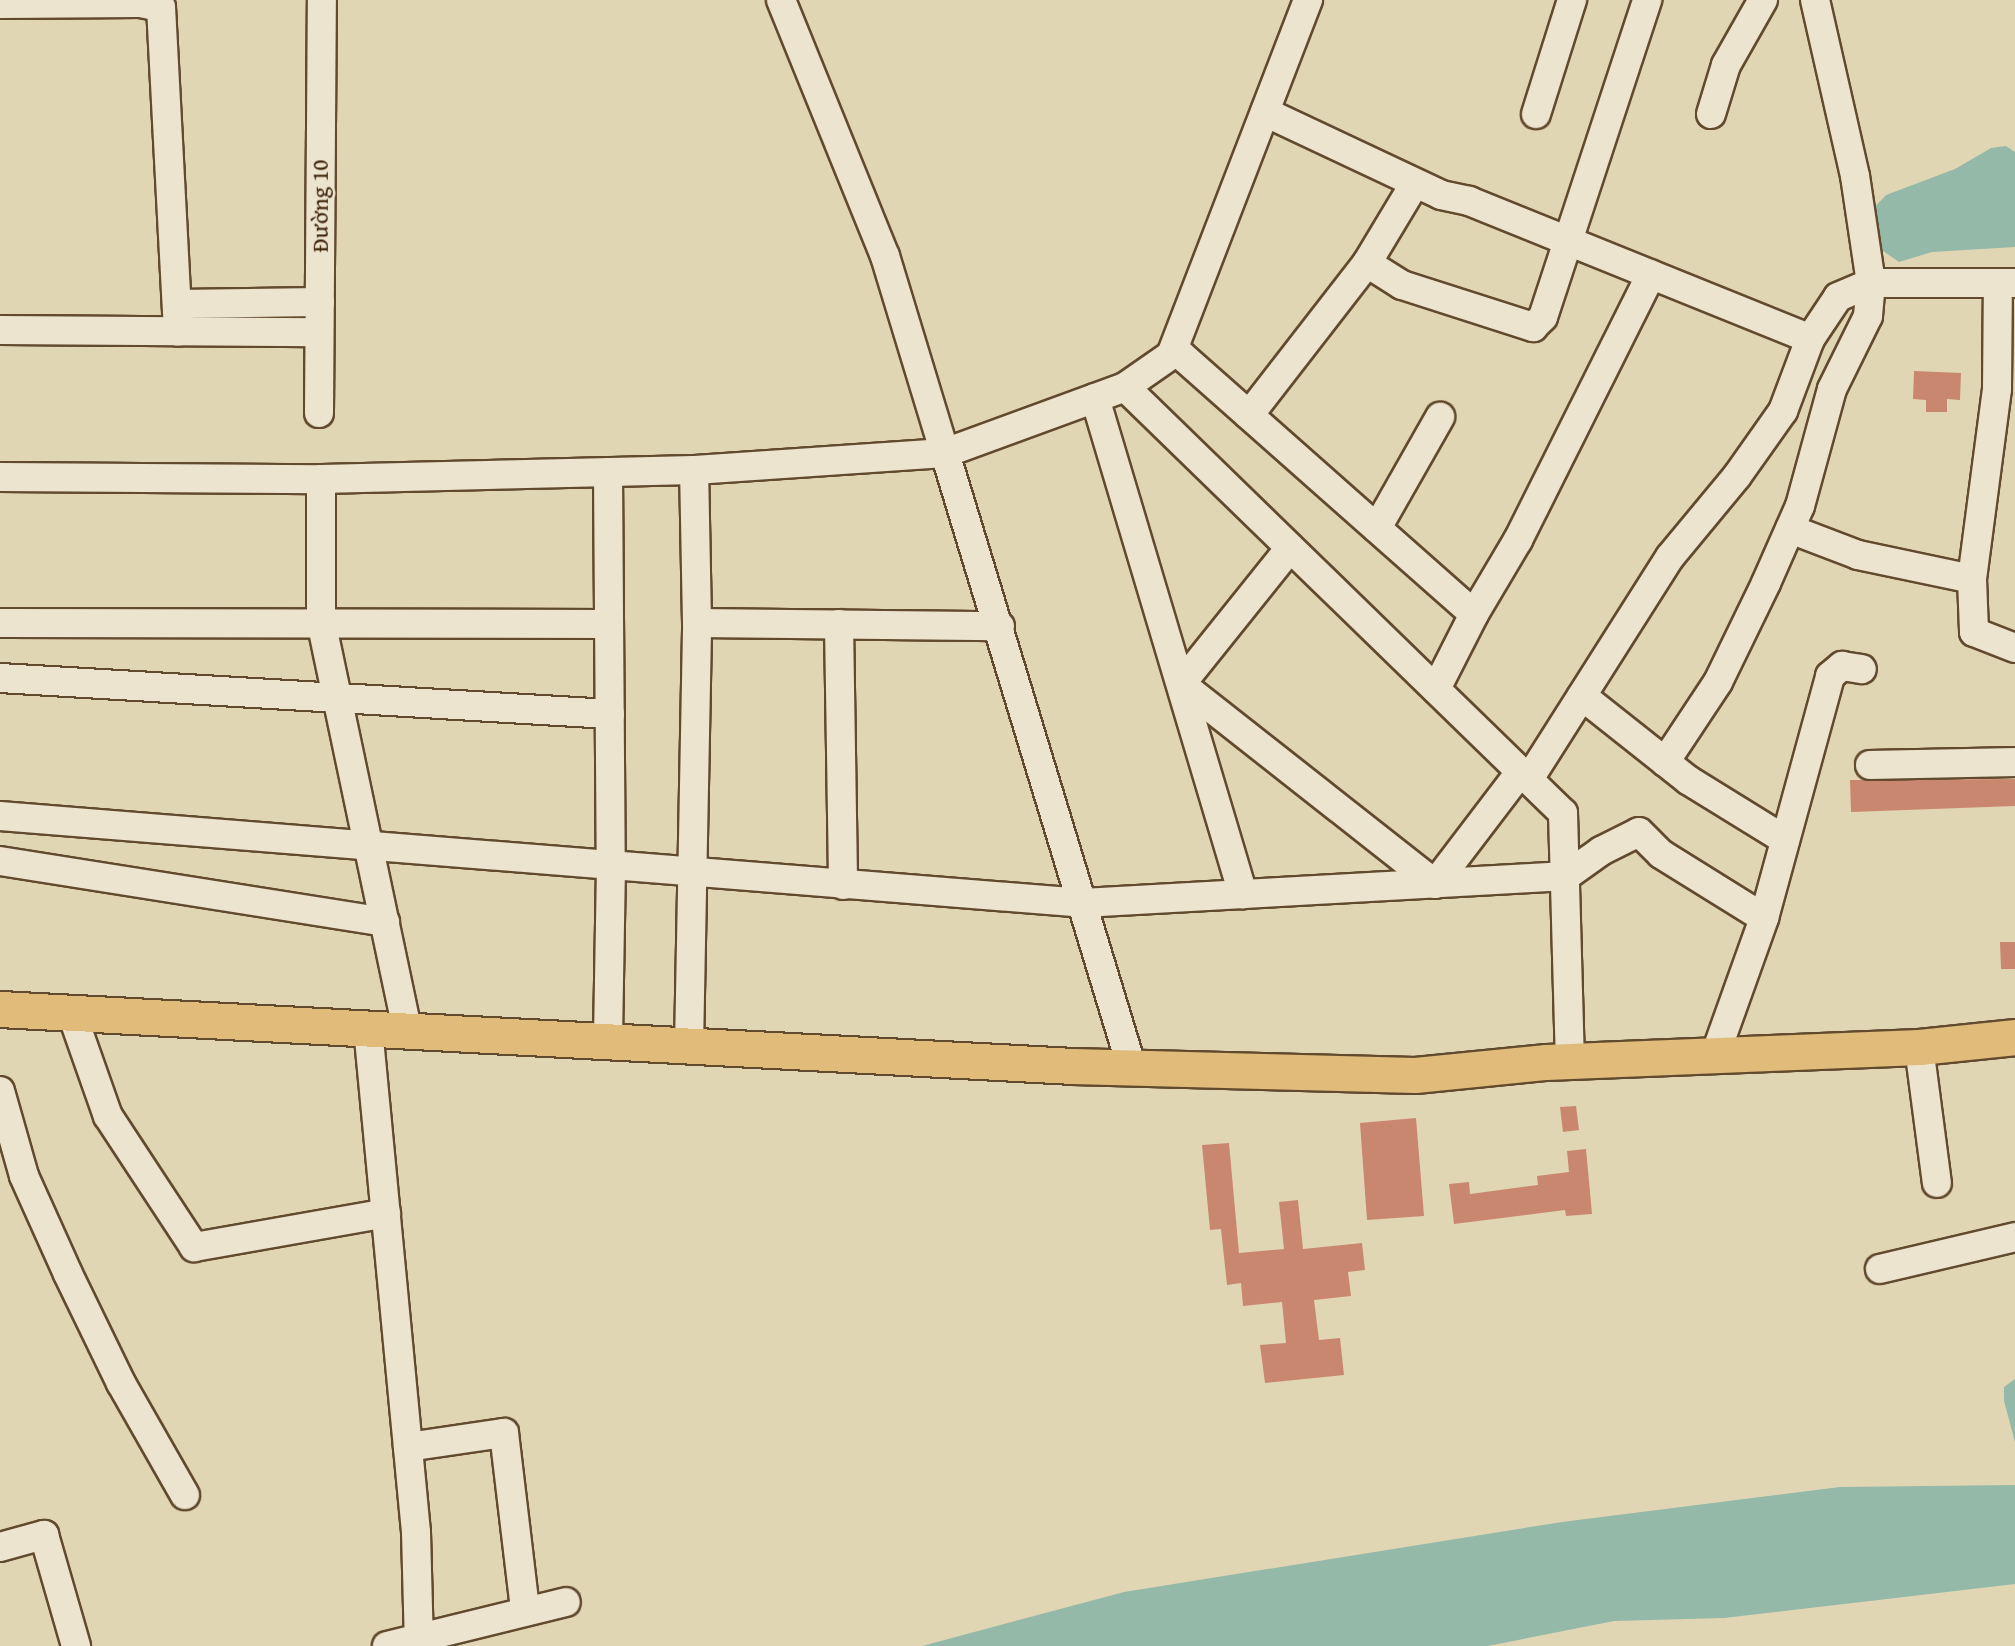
<!DOCTYPE html>
<html>
<head>
<meta charset="utf-8">
<style>
	body { margin:0 }
	#map { position:relative; width:2015px; height:1646px; overflow:hidden; background:#e1d6b4; font-family:"Gentium Book Plus",serif }
	div>[style] { position:absolute }
	.water>* { inset:0; background:#95b9a9 }
	.building>* { inset:0; background:#ca876f }
	.roads { filter:drop-shadow(2px 0 #614a2e) drop-shadow(-2px 0 #614a2e) drop-shadow(0 2px #614a2e) drop-shadow(0 -2px #614a2e) }
	.minor>* { height:28px; margin:-14px; padding:0 14px; transform-origin:14px; border-radius:14px; background:#ece4ce }
	.major>* { height:35px; margin:-17.5px; padding:0 17.5px; transform-origin:17.5px; border-radius:17.5px; background:#e0bb7a }
	span { translate:-50% -50%; white-space:nowrap; text-align:center; line-height:1.15; -webkit-text-stroke:5px #ece4ce; paint-order:stroke }
	.street-label { font-size:23px; color:#361b01 }
</style>
</head>
<body>
<div id="map">
	<div class="water">
		<div style="clip-path:polygon(2006px 146px,2015px 152px,2015px 247px,1932px 252px,1899px 262px,1880px 249px,1871px 231px,1872px 210px,1886px 195px,1955px 169px,1991px 148px)"></div>
		<div style="clip-path:polygon(2015px 1379px,2015px 1442px,2004px 1401px,2004px 1387px)"></div>
		<div style="clip-path:polygon(2015px 1485px,2015px 1584px,1724px 1618px,1614px 1621px,1488px 1646px,922px 1646px,1124px 1592px,1562px 1522px,1840px 1487px)"></div>
	</div>
	<div class="building">
		<div style="clip-path:polygon(1914px 371px,1961px 373px,1960px 400px,1947px 399px,1947px 412px,1926px 412px,1926px 400px,1913px 399px)"></div>
		<div style="clip-path:polygon(2015px 779px,2015px 806px,1851px 812px,1850px 780px)"></div>
		<div style="clip-path:polygon(2000px 942px,2015px 942px,2015px 969px,2001px 969px)"></div>
		<div style="clip-path:polygon(1576px 1106px,1579px 1130px,1563px 1132px,1560px 1107px)"></div>
		<div style="clip-path:polygon(1416px 1118px,1424px 1216px,1367px 1220px,1360px 1123px)"></div>
		<div style="clip-path:polygon(1229px 1143px,1239px 1253px,1284px 1249px,1279px 1202px,1298px 1200px,1303px 1249px,1362px 1243px,1365px 1270px,1348px 1272px,1351px 1296px,1314px 1300px,1319px 1340px,1340px 1338px,1344px 1375px,1265px 1383px,1260px 1345px,1286px 1343px,1282px 1302px,1243px 1306px,1241px 1283px,1227px 1285px,1221px 1229px,1210px 1230px,1202px 1145px)"></div>
		<div style="clip-path:polygon(1586px 1149px,1592px 1214px,1566px 1216px,1565px 1210px,1454px 1224px,1449px 1184px,1469px 1182px,1470px 1194px,1538px 1185px,1537px 1176px,1569px 1172px,1567px 1151px)"></div>
	</div>
	<div class="roads">
		<div class="minor">
			<div style="left:781px;top:0;width:276px;rotate:67.9deg"></div>
			<div style="left:885px;top:256px;width:206px;rotate:73.1deg"></div>
			<div style="left:945px;top:453px;width:192px;rotate:-20.1deg"></div>
			<div style="left:1125px;top:387px;width:56px;rotate:-34.8deg"></div>
			<div style="left:1171px;top:355px;width:381px;rotate:-68.9deg"></div>
			<div style="left:0;top:4px;width:140px;rotate:-0.4deg"></div>
			<div style="left:140px;top:3px;width:21px;rotate:11deg"></div>
			<div style="left:161px;top:7px;width:325px;rotate:87deg"></div>
			<div style="left:1265px;top:112px;width:195px;rotate:25.2deg"></div>
			<div style="left:1441px;top:195px;width:29px;rotate:12deg"></div>
			<div style="left:1469px;top:201px;width:368px;rotate:22deg"></div>
			<div style="left:1536px;top:114px;width:120px;rotate:-72.5deg"></div>
			<div style="left:1711px;top:114px;width:51px;rotate:-73deg"></div>
			<div style="left:1726px;top:65px;width:75px;rotate:-60.4deg"></div>
			<div style="left:1367px;top:263px;width:41px;rotate:32.2deg"></div>
			<div style="left:1402px;top:285px;width:138px;rotate:17.8deg"></div>
			<div style="left:1533px;top:327px;width:14px;rotate:-45deg"></div>
			<div style="left:1543px;top:317px;width:334px;rotate:-71.8deg"></div>
			<div style="left:177px;top:304px;width:143px;rotate:-0.8deg"></div>
			<div style="left:0;top:330px;width:319px;rotate:0.4deg"></div>
			<div style="left:1171px;top:355px;width:10px"></div>
			<div style="left:1181px;top:355px;width:391px;rotate:41.5deg"></div>
			<div style="left:1125px;top:387px;width:611px;rotate:44.2deg"></div>
			<div style="left:1563px;top:813px;width:248px;rotate:88.4deg"></div>
			<div style="left:1095px;top:398px;width:518px;rotate:73.39deg"></div>
			<div style="left:319px;top:413px;width:413px;rotate:-89.6deg"></div>
			<div style="left:1249px;top:415px;width:192px;rotate:-52.2deg"></div>
			<div style="left:1367px;top:263px;width:93px;rotate:-59deg"></div>
			<div style="left:608px;top:472px;width:394px;rotate:89.6deg"></div>
			<div style="left:611px;top:866px;width:174px;rotate:91deg"></div>
			<div style="left:0;top:477px;width:321px;rotate:0.4deg"></div>
			<div style="left:321px;top:479px;width:373px;rotate:-1.4deg"></div>
			<div style="left:694px;top:470px;width:252px;rotate:-3.9deg"></div>
			<div style="left:945px;top:453px;width:643px;rotate:73.09deg"></div>
			<div style="left:321px;top:479px;width:142px;rotate:90deg"></div>
			<div style="left:321px;top:621px;width:417px;rotate:78.1deg"></div>
			<div style="left:1377px;top:528px;width:128px;rotate:-60.4deg"></div>
			<div style="left:1790px;top:529px;width:73px;rotate:20.9deg"></div>
			<div style="left:1858px;top:555px;width:116px;rotate:11.9deg"></div>
			<div style="left:1972px;top:579px;width:192px;rotate:-82.5deg"></div>
			<div style="left:1997px;top:389px;width:106px;rotate:-89.5deg"></div>
			<div style="left:1290px;top:548px;width:174px;rotate:128.7deg"></div>
			<div style="left:1181px;top:684px;width:323px;rotate:38.2deg"></div>
			<div style="left:1435px;top:884px;width:142px;rotate:-52.7deg"></div>
			<div style="left:1972px;top:579px;width:53px;rotate:87.8deg"></div>
			<div style="left:1974px;top:632px;width:44px;rotate:21.3deg"></div>
			<div style="left:0;top:623px;width:609px;rotate:0.09deg"></div>
			<div style="left:697px;top:623px;width:303px;rotate:0.6deg"></div>
			<div style="left:839px;top:624px;width:261px;rotate:89.1deg"></div>
			<div style="left:0;top:678px;width:611px;rotate:3.38deg"></div>
			<div style="left:1436px;top:689px;width:84px;rotate:-63.1deg"></div>
			<div style="left:1474px;top:614px;width:86px;rotate:-59.3deg"></div>
			<div style="left:1518px;top:540px;width:297px;rotate:-63.4deg"></div>
			<div style="left:1582px;top:696px;width:135px;rotate:38.4deg"></div>
			<div style="left:1688px;top:780px;width:114px;rotate:31.7deg"></div>
			<div style="left:1665px;top:762px;width:96px;rotate:-56.5deg"></div>
			<div style="left:1718px;top:682px;width:110px;rotate:-64.1deg"></div>
			<div style="left:1766px;top:583px;width:84px;rotate:-66.2deg"></div>
			<div style="left:1800px;top:506px;width:121px;rotate:-74.7deg"></div>
			<div style="left:1832px;top:389px;width:81px;rotate:-63.7deg"></div>
			<div style="left:1868px;top:316px;width:33px;rotate:-85deg"></div>
			<div style="left:1871px;top:283px;width:108px;rotate:-98.5deg"></div>
			<div style="left:1855px;top:176px;width:180px;rotate:-102.8deg"></div>
			<div style="left:1870px;top:765px;width:145px;rotate:-1.2deg"></div>
			<div style="left:1529px;top:779px;width:263px;rotate:-57.6deg"></div>
			<div style="left:1670px;top:557px;width:105px;rotate:-50.4deg"></div>
			<div style="left:1737px;top:476px;width:80px;rotate:-54.7deg"></div>
			<div style="left:1783px;top:411px;width:77px;rotate:-69.4deg"></div>
			<div style="left:1810px;top:339px;width:50px;rotate:-56.3deg"></div>
			<div style="left:1838px;top:297px;width:36px;rotate:-23deg"></div>
			<div style="left:1871px;top:283px;width:144px"></div>
			<div style="left:0;top:816px;width:1086px;rotate:4.59deg"></div>
			<div style="left:1083px;top:903px;width:484px;rotate:-3.2deg"></div>
			<div style="left:1566px;top:876px;width:43px;rotate:-35.5deg"></div>
			<div style="left:1601px;top:851px;width:42px;rotate:-26.6deg"></div>
			<div style="left:1639px;top:832px;width:31px;rotate:45deg"></div>
			<div style="left:1661px;top:854px;width:121px;rotate:31.9deg"></div>
			<div style="left:0;top:861px;width:390px;rotate:9deg"></div>
			<div style="left:72px;top:1014px;width:108px;rotate:70.6deg"></div>
			<div style="left:108px;top:1116px;width:157px;rotate:56.7deg"></div>
			<div style="left:194px;top:1247px;width:195px;rotate:-10deg"></div>
			<div style="left:368px;top:1028px;width:506px;rotate:84.56deg"></div>
			<div style="left:416px;top:1532px;width:114px;rotate:88.5deg"></div>
			<div style="left:689px;top:1047px;width:424px;rotate:-88.9deg"></div>
			<div style="left:697px;top:623px;width:153px;rotate:-91.1deg"></div>
			<div style="left:1919px;top:1047px;width:137px;rotate:82.5deg"></div>
			<div style="left:1714px;top:1058px;width:149px;rotate:-70.3deg"></div>
			<div style="left:1764px;top:918px;width:251px;rotate:-74.7deg"></div>
			<div style="left:1830px;top:676px;width:16px;rotate:-40deg"></div>
			<div style="left:1842px;top:666px;width:20px;rotate:9deg"></div>
			<div style="left:0;top:1091px;width:88px;rotate:74.2deg"></div>
			<div style="left:24px;top:1176px;width:107px;rotate:65.8deg"></div>
			<div style="left:68px;top:1274px;width:121px;rotate:64.1deg"></div>
			<div style="left:121px;top:1383px;width:129px;rotate:60.3deg"></div>
			<div style="left:1880px;top:1269px;width:139px;rotate:-13.3deg"></div>
			<div style="left:408px;top:1447px;width:97px;rotate:-8.3deg"></div>
			<div style="left:504px;top:1433px;width:178px;rotate:83.2deg"></div>
			<div style="left:0;top:1547px;width:46px;rotate:-15.3deg"></div>
			<div style="left:44px;top:1535px;width:116px;rotate:73.9deg"></div>
			<div style="left:387px;top:1646px;width:184px;rotate:-13.8deg"></div>
		</div>
		<div class="major">
			<div style="left:0;top:1009px;width:1074px;rotate:3.04deg"></div>
			<div style="left:1072px;top:1066px;width:343px;rotate:1.5deg"></div>
			<div style="left:1415px;top:1075px;width:132px;rotate:-5.7deg"></div>
			<div style="left:1546px;top:1062px;width:373px;rotate:-2.3deg"></div>
			<div style="left:1919px;top:1047px;width:97px;rotate:-5.9deg"></div>
		</div>
	</div>
	<div class="street-label">
		<span style="left:320px;top:206px;rotate:-90deg">Đường 10</span>
	</div>
</div>
</body>
</html>
